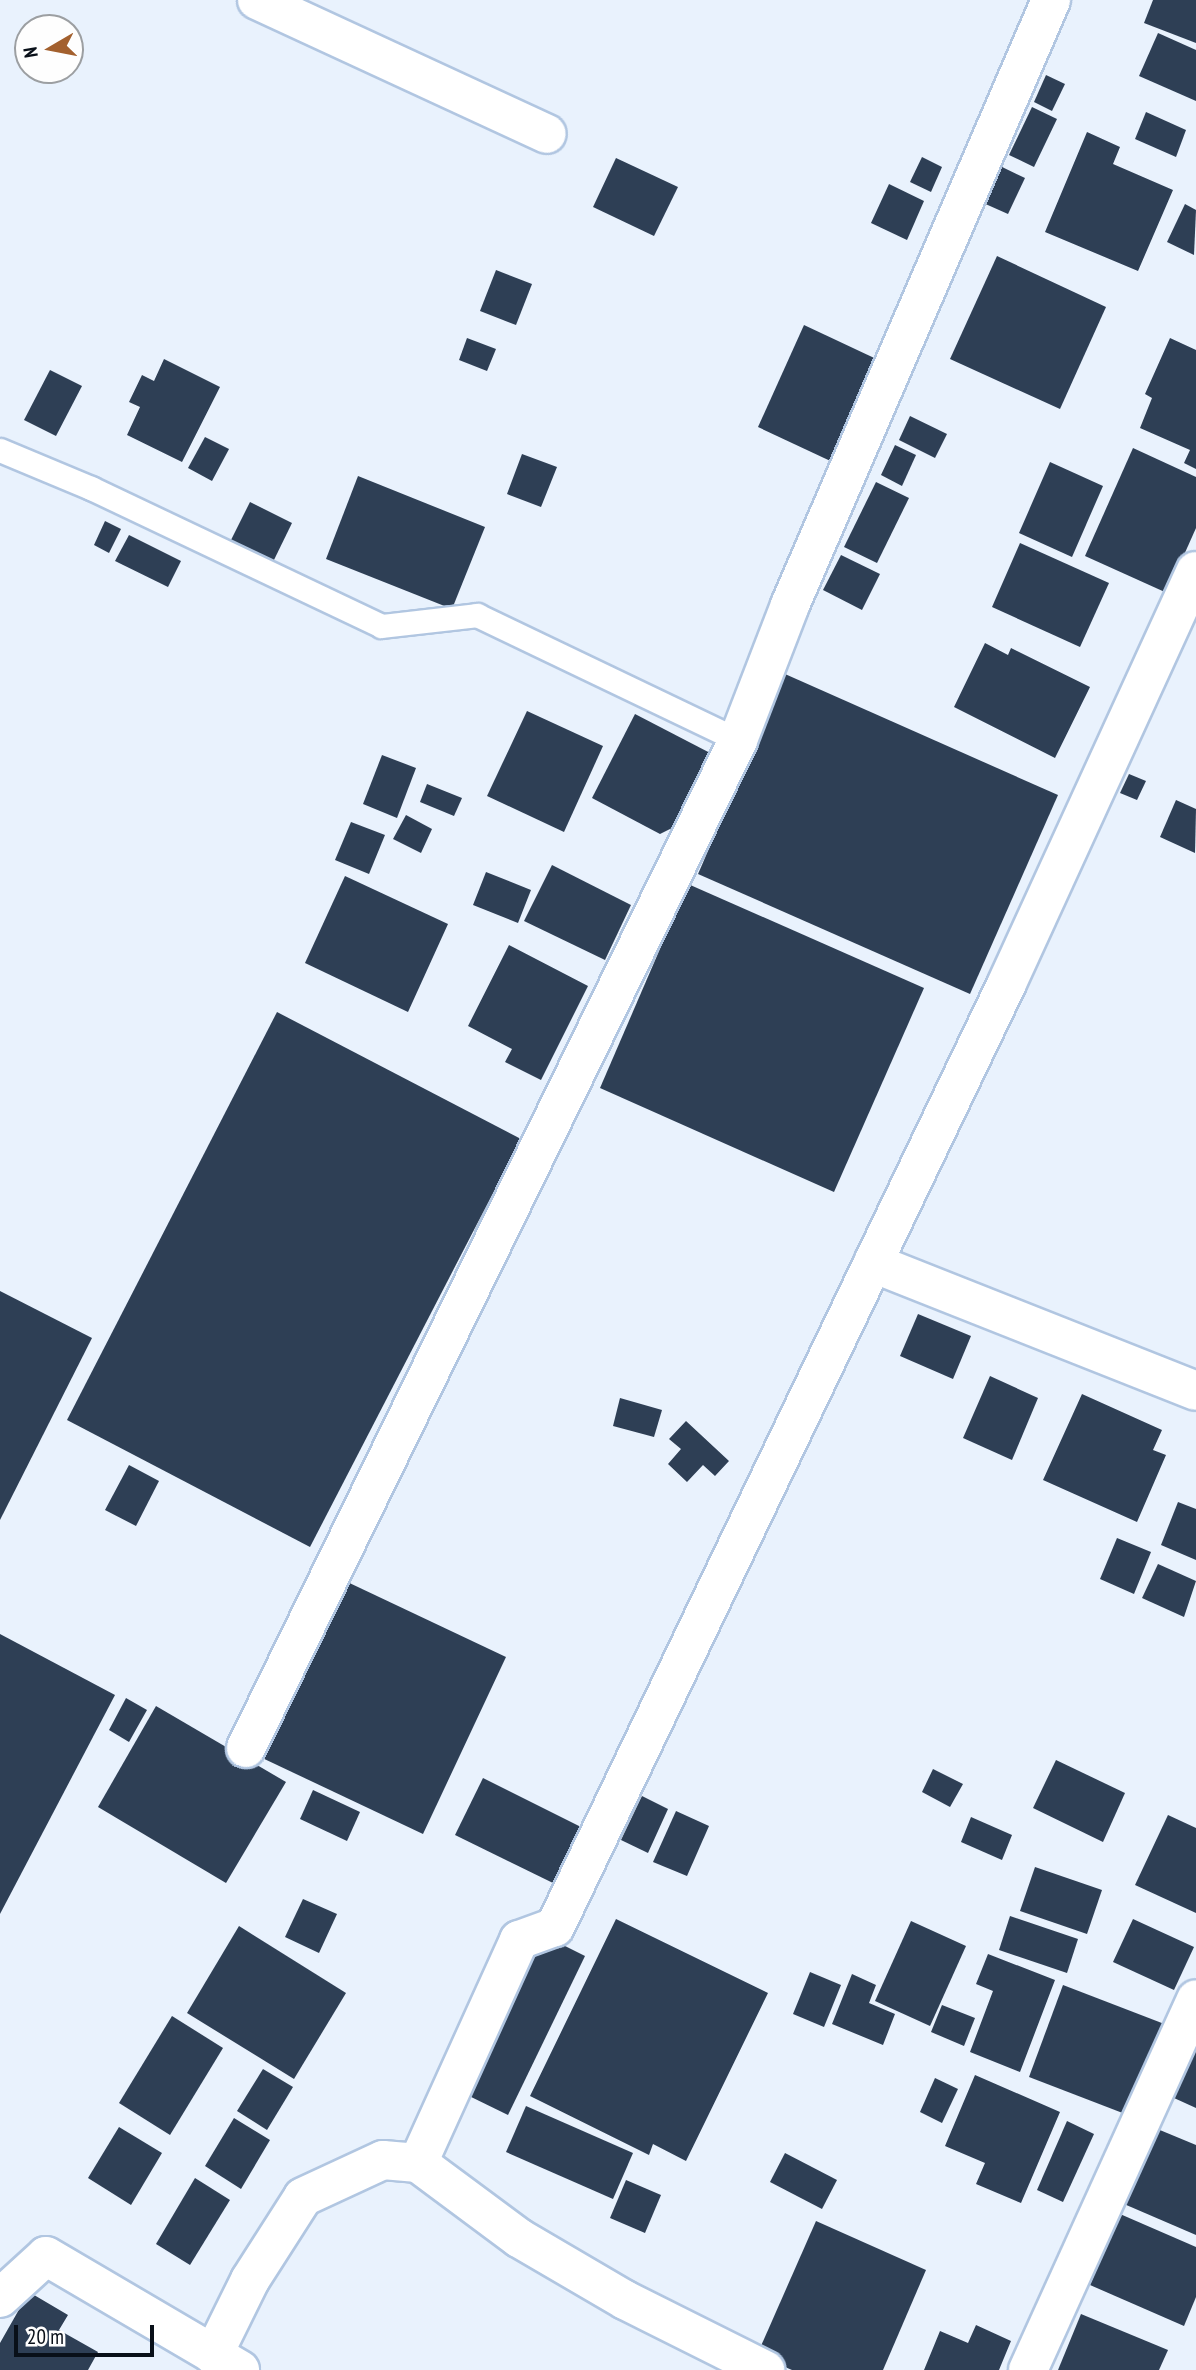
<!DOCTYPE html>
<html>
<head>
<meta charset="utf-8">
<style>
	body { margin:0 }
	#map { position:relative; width:1196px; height:2370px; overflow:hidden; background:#e9f2fd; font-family:"PT Sans Narrow",sans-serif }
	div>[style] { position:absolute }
	.building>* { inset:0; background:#2e3f55 }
	.roads { filter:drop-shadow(2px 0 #b1c6e1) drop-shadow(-2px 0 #b1c6e1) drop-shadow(0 2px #b1c6e1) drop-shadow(0 -2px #b1c6e1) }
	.lane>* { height:23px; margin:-11.5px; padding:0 11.5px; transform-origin:11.5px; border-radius:11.5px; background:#fff }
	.street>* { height:38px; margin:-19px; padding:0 19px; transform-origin:19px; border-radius:19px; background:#fff }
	span { translate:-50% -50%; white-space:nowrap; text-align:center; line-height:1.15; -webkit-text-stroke:7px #fefefe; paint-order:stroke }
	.north { position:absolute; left:14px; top:14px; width:70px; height:70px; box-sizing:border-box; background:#fefefe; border:2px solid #9c9fa2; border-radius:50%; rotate:260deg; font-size:19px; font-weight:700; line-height:28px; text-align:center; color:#091019 }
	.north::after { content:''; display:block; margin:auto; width:24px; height:32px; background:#a3602e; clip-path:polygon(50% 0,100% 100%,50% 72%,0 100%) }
	.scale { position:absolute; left:14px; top:2325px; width:140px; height:32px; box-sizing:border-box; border:4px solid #091019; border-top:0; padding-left:9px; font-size:21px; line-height:24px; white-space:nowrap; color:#091019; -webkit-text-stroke:5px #fefefe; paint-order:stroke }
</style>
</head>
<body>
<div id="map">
	<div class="building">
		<div style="clip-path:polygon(1153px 0,1196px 0,1196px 43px,1144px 23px)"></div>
		<div style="clip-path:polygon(1158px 33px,1196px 50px,1196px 101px,1139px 76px)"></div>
		<div style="clip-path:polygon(1046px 75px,1065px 84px,1052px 111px,1034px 102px)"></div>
		<div style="clip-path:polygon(1032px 107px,1057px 119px,1034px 167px,1009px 155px)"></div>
		<div style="clip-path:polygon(1146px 112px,1186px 130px,1176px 157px,1135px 139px)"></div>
		<div style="clip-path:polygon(1087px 132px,1120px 147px,1113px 164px,1173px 190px,1138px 271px,1045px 232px)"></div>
		<div style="clip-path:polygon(922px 157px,942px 167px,931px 192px,910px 182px)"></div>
		<div style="clip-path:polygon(616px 158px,678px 187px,654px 236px,593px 207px)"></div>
		<div style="clip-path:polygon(998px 165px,1025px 178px,1008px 214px,981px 202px)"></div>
		<div style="clip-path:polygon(889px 184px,924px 201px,907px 240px,871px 223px)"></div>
		<div style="clip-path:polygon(1185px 204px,1196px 210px,1194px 255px,1167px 242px)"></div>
		<div style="clip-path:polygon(997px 256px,1106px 307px,1060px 409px,950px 359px)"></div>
		<div style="clip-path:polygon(496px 270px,532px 284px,516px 325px,480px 311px)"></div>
		<div style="clip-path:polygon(804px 325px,887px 364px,839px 465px,758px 427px)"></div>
		<div style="clip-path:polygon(467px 338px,496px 349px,487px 371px,459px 360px)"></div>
		<div style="clip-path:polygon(1170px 338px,1196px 350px,1196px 469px,1184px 463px,1190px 450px,1140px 428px,1152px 398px,1145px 394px)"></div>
		<div style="clip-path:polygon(164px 359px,220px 387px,182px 462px,127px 435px,140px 407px,129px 402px,142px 375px,154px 381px)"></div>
		<div style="clip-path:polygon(50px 370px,82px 386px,56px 436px,24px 420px)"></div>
		<div style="clip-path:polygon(910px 416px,947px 434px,935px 458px,899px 440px)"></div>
		<div style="clip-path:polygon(205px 437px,229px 449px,212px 481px,188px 468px)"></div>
		<div style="clip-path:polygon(895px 445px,916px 455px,902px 486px,881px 475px)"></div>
		<div style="clip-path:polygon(1133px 448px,1196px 477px,1196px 528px,1167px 593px,1085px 556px)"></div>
		<div style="clip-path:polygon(522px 454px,557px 467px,541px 507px,507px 494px)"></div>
		<div style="clip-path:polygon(1050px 462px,1103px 486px,1072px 557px,1019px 533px)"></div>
		<div style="clip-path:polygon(358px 476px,485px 527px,452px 609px,326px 559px)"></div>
		<div style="clip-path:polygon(876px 482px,909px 498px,877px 563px,844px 547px)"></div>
		<div style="clip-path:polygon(250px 502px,292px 523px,272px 564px,230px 542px)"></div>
		<div style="clip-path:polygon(105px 521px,121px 529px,109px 553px,94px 545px)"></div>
		<div style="clip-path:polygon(129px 535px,181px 561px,168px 587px,115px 561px)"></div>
		<div style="clip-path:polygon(1020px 543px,1109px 583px,1080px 647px,992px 607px)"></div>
		<div style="clip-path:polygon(841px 555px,880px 574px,862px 610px,823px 590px)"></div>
		<div style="clip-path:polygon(985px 643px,1008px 655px,1011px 648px,1090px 687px,1055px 758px,954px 707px)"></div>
		<div style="clip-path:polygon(785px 674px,1058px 795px,970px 994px,698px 874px)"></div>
		<div style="clip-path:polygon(527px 711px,603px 746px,564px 832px,487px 796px)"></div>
		<div style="clip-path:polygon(635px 714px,714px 755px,678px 825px,660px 834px,592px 798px)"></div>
		<div style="clip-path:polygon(382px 755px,416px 768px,397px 818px,363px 804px)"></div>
		<div style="clip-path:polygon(1129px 774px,1146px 781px,1137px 800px,1120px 793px)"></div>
		<div style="clip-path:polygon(427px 784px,462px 798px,454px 816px,420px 802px)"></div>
		<div style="clip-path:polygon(1176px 800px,1196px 809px,1195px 853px,1160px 837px)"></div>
		<div style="clip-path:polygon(406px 815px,432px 829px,421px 853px,393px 839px)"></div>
		<div style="clip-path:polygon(351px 822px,385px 835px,369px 874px,335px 860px)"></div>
		<div style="clip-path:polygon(552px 865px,631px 905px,605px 960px,524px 921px)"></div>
		<div style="clip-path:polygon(486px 872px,531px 890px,518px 923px,473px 905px)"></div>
		<div style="clip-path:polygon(345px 876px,448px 924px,408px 1012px,305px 963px)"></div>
		<div style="clip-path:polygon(688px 884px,924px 988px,834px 1192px,600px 1088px)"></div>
		<div style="clip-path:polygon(509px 945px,588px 986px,541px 1080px,505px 1062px,512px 1049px,468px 1026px)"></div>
		<div style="clip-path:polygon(277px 1012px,521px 1139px,310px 1547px,67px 1420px)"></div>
		<div style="clip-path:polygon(0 1291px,92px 1338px,0 1520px)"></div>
		<div style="clip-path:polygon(918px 1314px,971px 1336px,953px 1379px,900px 1356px)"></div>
		<div style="clip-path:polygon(990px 1376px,1038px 1398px,1012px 1460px,963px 1438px)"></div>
		<div style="clip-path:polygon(1082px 1394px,1162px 1430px,1153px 1450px,1166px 1455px,1137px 1522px,1043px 1480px)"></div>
		<div style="clip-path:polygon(620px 1398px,662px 1410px,654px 1437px,613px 1426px)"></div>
		<div style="clip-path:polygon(686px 1421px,729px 1461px,715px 1476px,703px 1465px,687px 1482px,668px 1464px,681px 1449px,669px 1439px)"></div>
		<div style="clip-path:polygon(129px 1465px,159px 1481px,136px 1526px,105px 1510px)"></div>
		<div style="clip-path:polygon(1178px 1502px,1196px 1509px,1196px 1560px,1161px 1545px)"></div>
		<div style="clip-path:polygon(1117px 1538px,1151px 1552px,1134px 1594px,1100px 1579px)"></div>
		<div style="clip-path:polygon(1158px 1564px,1196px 1581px,1184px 1617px,1142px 1598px)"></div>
		<div style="clip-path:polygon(341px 1579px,506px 1657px,423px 1834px,258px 1756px)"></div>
		<div style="clip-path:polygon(0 1634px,115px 1695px,0 1914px)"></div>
		<div style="clip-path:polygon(126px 1698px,147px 1710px,129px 1742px,109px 1730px)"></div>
		<div style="clip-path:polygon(156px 1706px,286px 1782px,226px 1883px,98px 1807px)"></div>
		<div style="clip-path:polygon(1056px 1760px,1125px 1793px,1103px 1842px,1033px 1808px)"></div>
		<div style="clip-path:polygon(933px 1769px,963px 1784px,950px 1807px,922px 1792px)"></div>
		<div style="clip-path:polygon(483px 1778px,581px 1827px,553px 1883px,455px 1835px)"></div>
		<div style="clip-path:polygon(313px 1790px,360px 1812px,347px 1841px,300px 1819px)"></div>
		<div style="clip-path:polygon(642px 1796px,668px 1809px,648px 1853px,621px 1840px)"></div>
		<div style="clip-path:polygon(676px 1811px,709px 1826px,687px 1876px,653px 1862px)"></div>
		<div style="clip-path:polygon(1168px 1815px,1196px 1828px,1196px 1913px,1135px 1885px)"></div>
		<div style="clip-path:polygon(971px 1817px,1012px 1835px,1002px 1860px,961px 1842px)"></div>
		<div style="clip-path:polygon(1035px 1867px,1102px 1890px,1087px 1934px,1020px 1911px)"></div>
		<div style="clip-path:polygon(303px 1899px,337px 1914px,319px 1953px,285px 1937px)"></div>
		<div style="clip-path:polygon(1010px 1916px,1078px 1939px,1067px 1973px,999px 1950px)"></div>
		<div style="clip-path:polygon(616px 1919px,768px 1993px,686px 2161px,653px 2144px,649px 2155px,530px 2096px)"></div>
		<div style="clip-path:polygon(1133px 1919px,1194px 1947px,1174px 1990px,1113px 1962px)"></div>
		<div style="clip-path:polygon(911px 1921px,966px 1946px,930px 2026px,875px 2001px)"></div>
		<div style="clip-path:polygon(239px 1926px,346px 1993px,294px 2079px,187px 2013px)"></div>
		<div style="clip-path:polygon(543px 1935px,585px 1956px,508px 2115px,465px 2094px)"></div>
		<div style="clip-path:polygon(988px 1954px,1055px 1980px,1020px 2072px,970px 2052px,993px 1991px,976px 1984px)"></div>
		<div style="clip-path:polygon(810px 1972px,841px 1985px,824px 2027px,793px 2014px)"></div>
		<div style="clip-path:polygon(852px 1974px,876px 1985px,869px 2003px,895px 2014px,883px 2045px,832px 2024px)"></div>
		<div style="clip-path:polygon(1063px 1985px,1167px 2025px,1133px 2117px,1029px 2077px)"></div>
		<div style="clip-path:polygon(942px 2005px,975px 2018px,964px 2046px,931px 2032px)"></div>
		<div style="clip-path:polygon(172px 2016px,223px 2048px,170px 2135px,119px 2103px)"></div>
		<div style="clip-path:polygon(1196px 2050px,1196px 2108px,1174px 2098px)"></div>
		<div style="clip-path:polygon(263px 2069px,293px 2087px,267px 2130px,237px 2111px)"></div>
		<div style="clip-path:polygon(975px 2075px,1060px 2112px,1021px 2203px,976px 2184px,985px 2163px,945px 2146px)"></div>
		<div style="clip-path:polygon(935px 2078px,958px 2089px,942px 2123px,920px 2112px)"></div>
		<div style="clip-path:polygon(526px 2106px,633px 2153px,613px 2199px,506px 2152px)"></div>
		<div style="clip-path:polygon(234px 2118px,270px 2140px,241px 2189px,205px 2166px)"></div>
		<div style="clip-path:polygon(1067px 2121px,1094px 2134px,1063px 2202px,1037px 2190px)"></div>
		<div style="clip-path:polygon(119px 2127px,162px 2153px,131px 2205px,88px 2178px)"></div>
		<div style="clip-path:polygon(1155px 2128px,1196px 2145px,1196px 2235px,1124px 2204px)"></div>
		<div style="clip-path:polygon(785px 2153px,837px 2180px,822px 2209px,770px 2182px)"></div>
		<div style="clip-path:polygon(195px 2178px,230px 2200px,190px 2265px,156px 2244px)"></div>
		<div style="clip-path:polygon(626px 2180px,661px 2195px,645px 2233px,610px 2218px)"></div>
		<div style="clip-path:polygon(1120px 2214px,1196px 2247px,1196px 2297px,1184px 2326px,1090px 2285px)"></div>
		<div style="clip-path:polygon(816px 2221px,926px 2270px,883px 2370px,792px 2370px,757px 2355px)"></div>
		<div style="clip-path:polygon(29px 2292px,68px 2315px,59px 2330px,98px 2352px,88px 2370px,0 2370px,0 2343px)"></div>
		<div style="clip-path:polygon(1081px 2314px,1168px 2350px,1159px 2370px,1058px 2370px)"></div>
		<div style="clip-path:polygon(976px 2325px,1011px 2341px,999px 2370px,924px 2370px,940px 2331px,968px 2343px)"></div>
	</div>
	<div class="roads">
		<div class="lane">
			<div style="left:0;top:450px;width:99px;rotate:22.7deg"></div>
			<div style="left:91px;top:488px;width:321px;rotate:25.4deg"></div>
			<div style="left:381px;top:626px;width:97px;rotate:-6.5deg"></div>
			<div style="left:477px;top:615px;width:289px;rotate:25.6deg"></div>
		</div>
		<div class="street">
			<div style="left:257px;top:0;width:319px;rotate:24.8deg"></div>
			<div style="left:873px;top:1263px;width:347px;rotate:21.6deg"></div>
			<div style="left:246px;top:1748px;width:1122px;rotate:-63.98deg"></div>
			<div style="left:738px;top:740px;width:145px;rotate:-68.9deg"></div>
			<div style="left:790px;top:605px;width:659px;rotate:-66.66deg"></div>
			<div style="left:418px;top:2163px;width:245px;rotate:-65.6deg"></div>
			<div style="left:519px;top:1940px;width:38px;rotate:-20deg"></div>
			<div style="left:555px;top:1927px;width:1047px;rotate:-64.41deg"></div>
			<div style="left:1007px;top:983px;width:453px;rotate:-65.4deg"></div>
			<div style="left:0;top:2298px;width:62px;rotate:-42.4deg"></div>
			<div style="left:46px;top:2256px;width:225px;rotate:30.4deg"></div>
			<div style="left:213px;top:2355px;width:84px;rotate:-63.7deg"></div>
			<div style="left:250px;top:2280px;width:98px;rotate:-57.4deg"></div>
			<div style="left:303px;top:2197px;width:88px;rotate:-24.8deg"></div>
			<div style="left:383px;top:2160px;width:35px;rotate:5deg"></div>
			<div style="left:418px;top:2163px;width:126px;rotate:36.6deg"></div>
			<div style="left:519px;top:2238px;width:123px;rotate:30.3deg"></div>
			<div style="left:625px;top:2300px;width:157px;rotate:26.6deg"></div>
			<div style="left:1028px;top:2370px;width:407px;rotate:-65.6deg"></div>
		</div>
	</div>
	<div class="north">N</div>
	<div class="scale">20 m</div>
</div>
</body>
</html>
